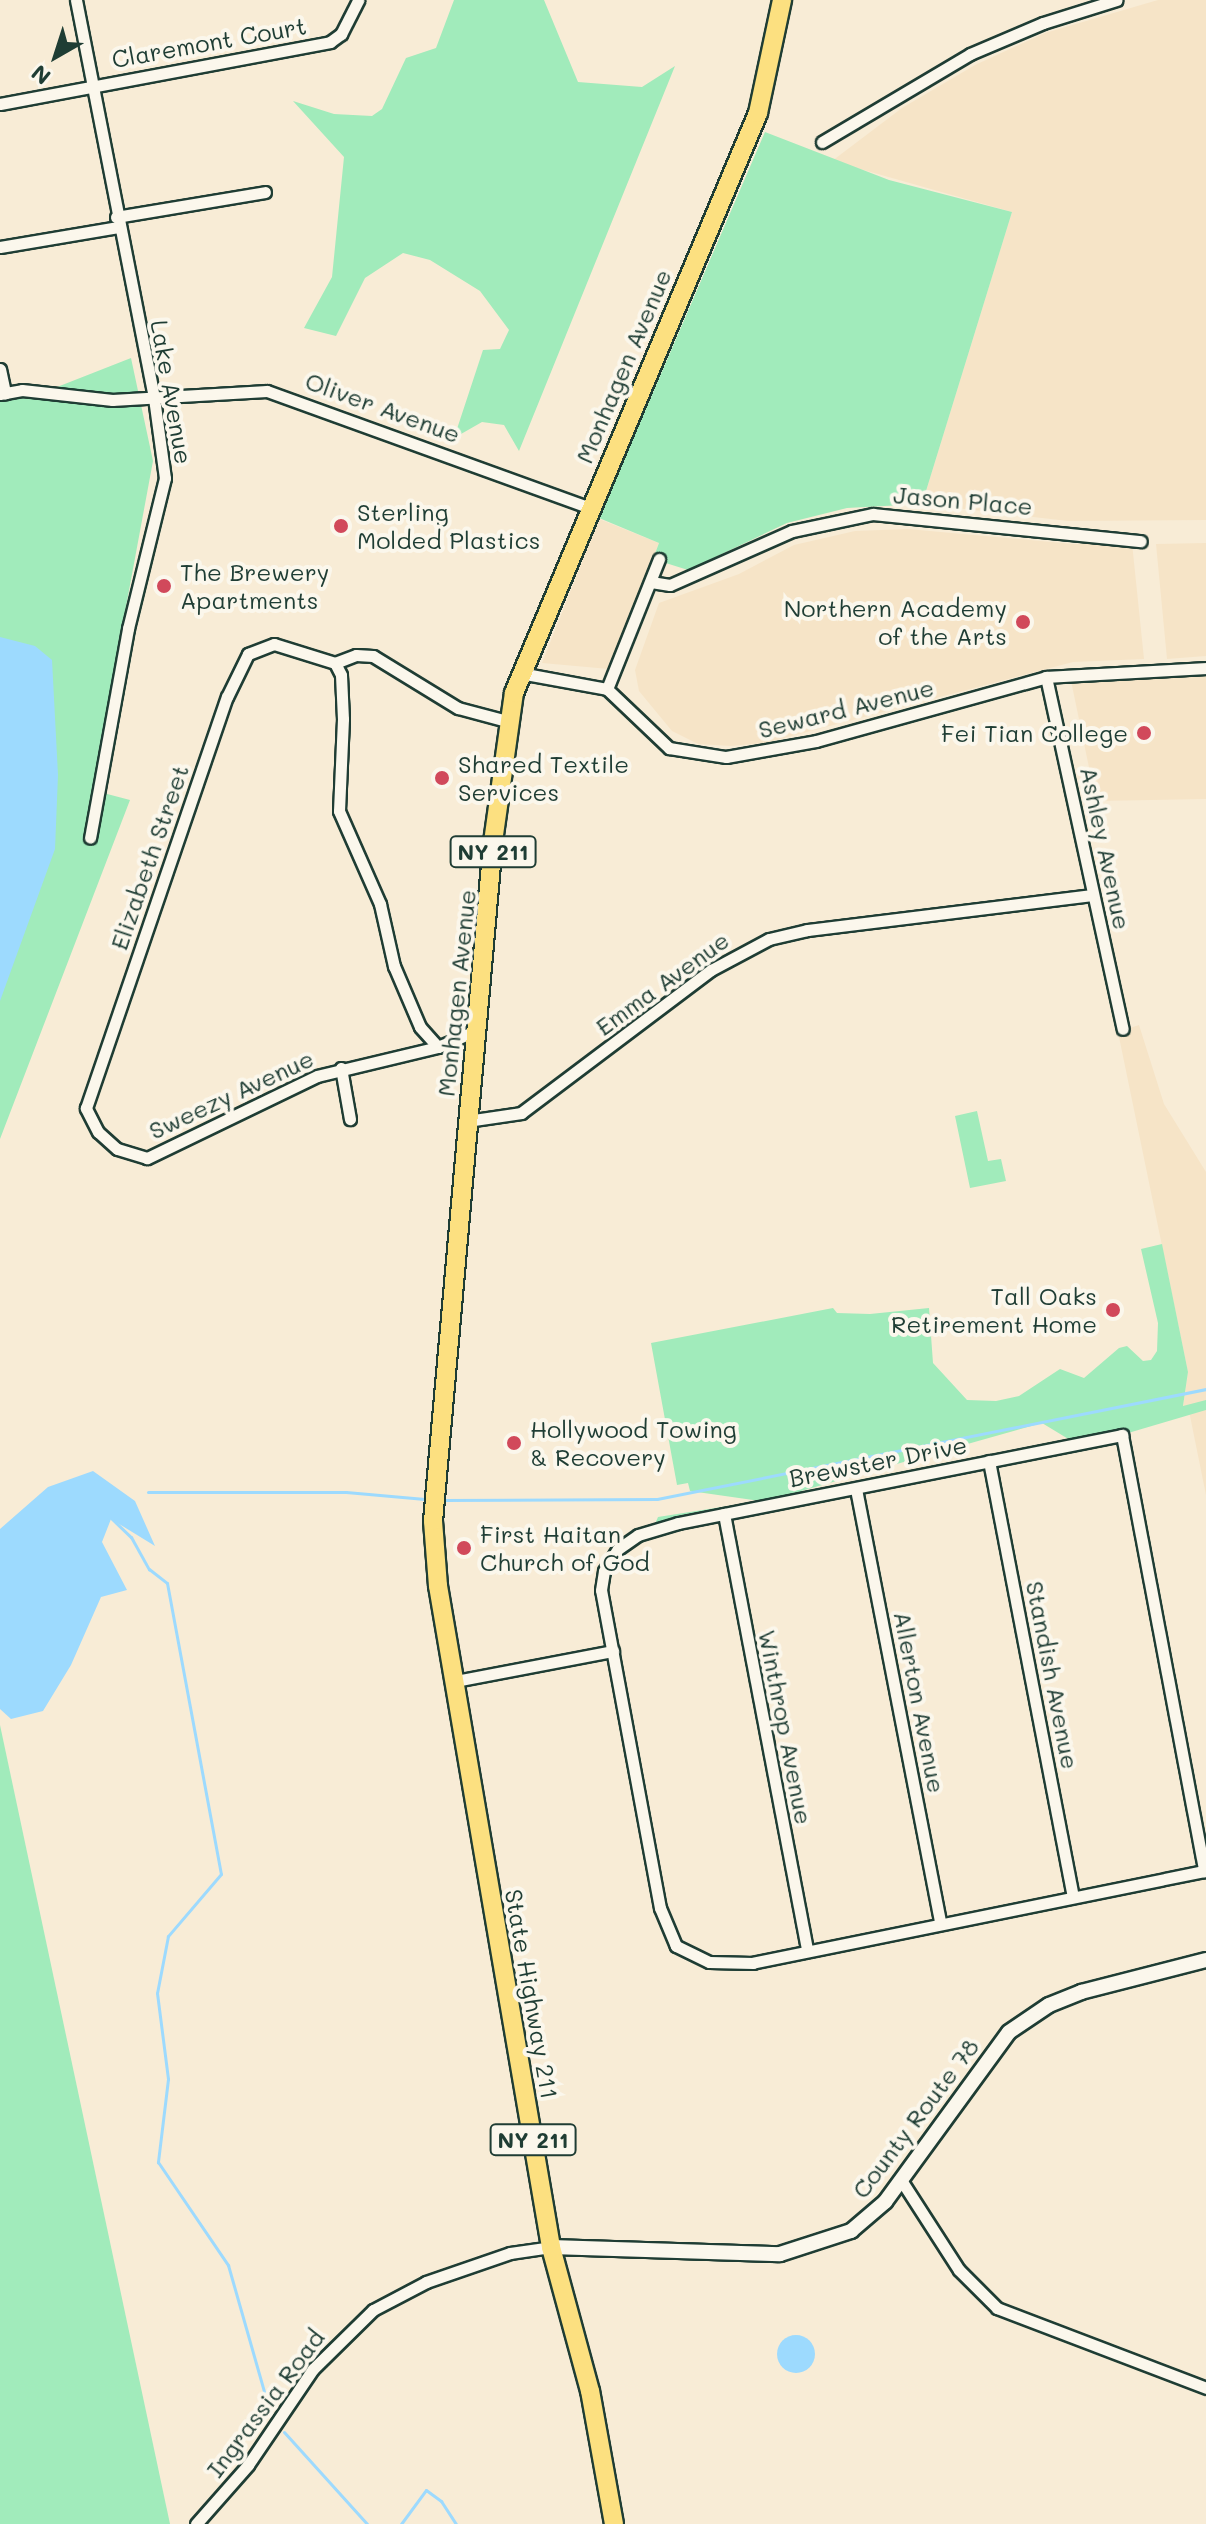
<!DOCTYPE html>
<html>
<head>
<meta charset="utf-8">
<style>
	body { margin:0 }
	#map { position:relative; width:1206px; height:2524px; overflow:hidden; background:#f8ecd6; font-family:Mali,sans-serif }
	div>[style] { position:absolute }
	.built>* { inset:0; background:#f6e4c7 }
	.green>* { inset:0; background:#a1ebbb }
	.water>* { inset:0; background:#9ddafe }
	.round { border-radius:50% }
	.stream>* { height:3px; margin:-1.5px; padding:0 1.5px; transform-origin:1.5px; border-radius:1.5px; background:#9ddafe }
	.roads { filter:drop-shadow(2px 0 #1f3d34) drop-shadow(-2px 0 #1f3d34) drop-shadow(0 2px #1f3d34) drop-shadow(0 -2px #1f3d34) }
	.minor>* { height:11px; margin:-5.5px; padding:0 5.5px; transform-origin:5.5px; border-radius:5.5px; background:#fbf7ec }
	.tertiary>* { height:14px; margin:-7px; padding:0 7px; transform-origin:7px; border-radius:7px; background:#fbf7ec }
	.primary>* { height:18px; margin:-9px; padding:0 9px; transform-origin:9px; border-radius:9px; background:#fce080 }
	.dots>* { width:22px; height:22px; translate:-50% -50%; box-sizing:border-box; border:4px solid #fbf7ec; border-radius:50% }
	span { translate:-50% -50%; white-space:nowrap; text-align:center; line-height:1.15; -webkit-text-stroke:8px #fbf7ec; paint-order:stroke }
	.shield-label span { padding:2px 6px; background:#fbf7ec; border:2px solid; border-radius:6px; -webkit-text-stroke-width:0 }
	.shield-label { font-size:22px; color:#1f3d34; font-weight:700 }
	.street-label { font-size:24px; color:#1f3d34 }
	.poi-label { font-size:24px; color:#1f3d34 }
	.left { translate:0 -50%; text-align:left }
	.right { translate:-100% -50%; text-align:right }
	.north { position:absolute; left:16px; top:16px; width:80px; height:80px; -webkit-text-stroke:6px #fbf7ec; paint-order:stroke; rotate:219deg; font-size:22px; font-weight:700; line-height:32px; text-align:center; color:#1f3d34 }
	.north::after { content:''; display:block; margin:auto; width:28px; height:36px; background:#1f3d34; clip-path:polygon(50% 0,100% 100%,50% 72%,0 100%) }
</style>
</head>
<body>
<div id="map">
	<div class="built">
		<div style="clip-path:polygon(1158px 0,1206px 0,1206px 520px,1068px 521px,922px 504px,1012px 212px,832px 161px,902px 108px,975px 65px,1045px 33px)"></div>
		<div style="clip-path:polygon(599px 519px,659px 543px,609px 669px,542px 663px)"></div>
		<div style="clip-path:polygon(908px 529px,1074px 544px,1132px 543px,1144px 659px,1073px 662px,765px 743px,731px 746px,698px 744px,672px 731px,639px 691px,635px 670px,659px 603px,739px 574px,794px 545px,855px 531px)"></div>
		<div style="clip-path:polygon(1206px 543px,1206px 656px,1167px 659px,1156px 544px)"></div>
		<div style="clip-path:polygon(1206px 668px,1206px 799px,1096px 801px,1070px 676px)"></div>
		<div style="clip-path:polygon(1139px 1025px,1164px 1104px,1206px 1172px,1206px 1495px,1189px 1411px,1183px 1407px,1188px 1372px,1118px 1032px)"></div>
	</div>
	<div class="green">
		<div style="clip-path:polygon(454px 0,544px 0,578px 82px,642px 87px,675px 66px,519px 451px,504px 425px,482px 422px,454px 438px,483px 350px,500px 349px,509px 330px,480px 291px,430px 260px,403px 253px,365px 278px,336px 336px,304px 328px,332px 277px,344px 157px,293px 101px,334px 114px,372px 116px,382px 109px,406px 58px,436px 48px)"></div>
		<div style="clip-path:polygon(765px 132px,889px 180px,1012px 212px,922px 504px,847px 508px,787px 523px,688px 570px,653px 559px,659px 543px,599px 518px)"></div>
		<div style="clip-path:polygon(131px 358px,153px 461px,92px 790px,130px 800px,0 1139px,0 401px,52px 389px)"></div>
		<div style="clip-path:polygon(977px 1111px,988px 1161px,1001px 1159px,1006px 1181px,970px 1188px,955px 1116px)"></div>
		<div style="clip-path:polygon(evenodd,1162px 1244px,1188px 1372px,1183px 1406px,1206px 1400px,1206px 1410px,1074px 1449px,655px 1524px,658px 1517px,760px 1501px,690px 1491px,688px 1483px,677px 1485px,651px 1343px,833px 1308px,837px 1313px,870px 1314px,929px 1308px,933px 1363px,967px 1400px,996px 1401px,1019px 1396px,1060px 1369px,1084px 1378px,1119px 1348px,1127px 1346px,1143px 1361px,1151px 1360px,1157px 1351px,1158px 1323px,1141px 1249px,1162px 1244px,1042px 1423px,1070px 1440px,801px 1492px,801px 1491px,1042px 1423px)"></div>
		<div style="clip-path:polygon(0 1725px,170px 2524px,0 2524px)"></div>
	</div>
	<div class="water">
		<div style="clip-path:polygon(0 637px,35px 646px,52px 660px,58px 775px,55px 849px,0 1001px)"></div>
		<div style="clip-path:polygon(93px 1471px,135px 1501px,155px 1546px,111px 1519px,102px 1542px,127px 1590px,101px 1597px,71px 1665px,43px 1711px,11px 1719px,0 1709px,0 1529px,48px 1487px)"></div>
		<div class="round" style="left:777px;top:2335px;width:38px;height:38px"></div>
	</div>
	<div class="stream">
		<div style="left:148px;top:1492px;width:198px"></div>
		<div style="left:346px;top:1492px;width:79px;rotate:5.1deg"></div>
		<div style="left:443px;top:1500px;width:214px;rotate:-0.3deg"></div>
		<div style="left:657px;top:1499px;width:560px;rotate:-11.33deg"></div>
		<div style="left:111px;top:1518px;width:28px;rotate:44deg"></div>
		<div style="left:131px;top:1537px;width:37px;rotate:61deg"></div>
		<div style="left:149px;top:1569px;width:23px;rotate:38deg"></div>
		<div style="left:167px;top:1583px;width:296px;rotate:79.5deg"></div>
		<div style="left:221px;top:1874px;width:82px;rotate:130.5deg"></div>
		<div style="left:168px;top:1936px;width:58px;rotate:100.9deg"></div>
		<div style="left:157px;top:1993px;width:87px;rotate:82.7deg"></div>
		<div style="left:168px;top:2079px;width:84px;rotate:96.9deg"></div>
		<div style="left:158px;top:2162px;width:125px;rotate:55.8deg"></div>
		<div style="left:228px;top:2265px;width:153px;rotate:74.1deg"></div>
		<div style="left:284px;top:2432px;width:124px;rotate:47.9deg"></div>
		<div style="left:401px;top:2524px;width:42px;rotate:-53.7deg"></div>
		<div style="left:426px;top:2490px;width:19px;rotate:36deg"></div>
		<div style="left:441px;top:2501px;width:27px;rotate:57deg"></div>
	</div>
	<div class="roads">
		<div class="minor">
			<div style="left:76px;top:0;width:406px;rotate:78.9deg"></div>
			<div style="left:154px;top:398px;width:81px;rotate:82.2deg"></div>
			<div style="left:165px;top:478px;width:155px;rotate:103.8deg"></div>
			<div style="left:128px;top:629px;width:212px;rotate:100.3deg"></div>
			<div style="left:0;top:104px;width:336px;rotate:-10.6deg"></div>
			<div style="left:330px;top:42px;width:14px;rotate:-36deg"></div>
			<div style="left:341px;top:34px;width:38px;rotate:-63deg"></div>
			<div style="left:822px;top:142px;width:172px;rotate:-30.7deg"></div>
			<div style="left:970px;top:54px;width:79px;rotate:-23deg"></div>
			<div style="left:1043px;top:23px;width:77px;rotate:-17.3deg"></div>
			<div style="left:116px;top:217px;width:151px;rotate:-9.5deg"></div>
			<div style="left:0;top:247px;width:120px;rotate:-9.6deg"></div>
			<div style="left:0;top:369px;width:25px;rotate:78deg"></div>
			<div style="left:0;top:394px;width:22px;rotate:-10deg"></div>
			<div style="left:22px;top:390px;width:91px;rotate:6.3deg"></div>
			<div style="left:112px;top:400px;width:155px;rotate:-3.3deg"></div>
			<div style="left:267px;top:391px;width:341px;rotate:19.9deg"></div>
			<div style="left:651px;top:582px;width:19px;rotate:9deg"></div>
			<div style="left:670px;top:585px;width:133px;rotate:-23.9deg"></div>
			<div style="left:792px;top:531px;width:83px;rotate:-11.9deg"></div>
			<div style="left:873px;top:514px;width:269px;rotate:5.8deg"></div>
			<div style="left:335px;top:663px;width:13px;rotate:63deg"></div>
			<div style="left:341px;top:675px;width:44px;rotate:87.4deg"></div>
			<div style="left:343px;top:719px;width:92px;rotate:92.5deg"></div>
			<div style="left:339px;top:811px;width:102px;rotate:66.2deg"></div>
			<div style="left:380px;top:904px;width:64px;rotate:77.3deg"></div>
			<div style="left:394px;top:966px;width:66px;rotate:66.9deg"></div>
			<div style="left:420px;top:1027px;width:27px;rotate:48deg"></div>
			<div style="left:520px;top:673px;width:88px;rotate:10.4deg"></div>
			<div style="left:607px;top:689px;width:86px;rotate:43.6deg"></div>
			<div style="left:669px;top:748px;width:58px;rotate:9deg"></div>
			<div style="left:726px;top:757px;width:91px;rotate:-10.1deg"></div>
			<div style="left:816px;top:741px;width:239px;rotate:-15.5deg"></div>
			<div style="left:1046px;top:677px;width:160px;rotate:-3.2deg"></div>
			<div style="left:1046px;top:677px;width:360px;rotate:77.7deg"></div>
			<div style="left:607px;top:689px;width:140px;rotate:-68.2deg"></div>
			<div style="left:475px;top:1031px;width:40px;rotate:156.6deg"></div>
			<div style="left:438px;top:1047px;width:124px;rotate:166.5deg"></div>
			<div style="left:317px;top:1076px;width:189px;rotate:154.2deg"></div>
			<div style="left:147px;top:1158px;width:31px;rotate:-163deg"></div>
			<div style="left:117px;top:1149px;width:25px;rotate:-138deg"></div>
			<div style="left:98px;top:1132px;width:27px;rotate:-117deg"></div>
			<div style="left:86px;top:1108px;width:435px;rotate:-71.1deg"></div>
			<div style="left:227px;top:697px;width:48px;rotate:-64deg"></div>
			<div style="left:248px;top:654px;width:28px;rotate:-21deg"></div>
			<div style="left:274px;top:644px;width:64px;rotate:17.3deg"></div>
			<div style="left:335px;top:663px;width:22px;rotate:-21deg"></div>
			<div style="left:356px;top:655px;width:17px;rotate:3deg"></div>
			<div style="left:373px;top:656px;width:100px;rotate:31.5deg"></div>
			<div style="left:458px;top:708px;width:51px;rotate:14.9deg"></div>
			<div style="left:341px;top:1068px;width:52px;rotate:80deg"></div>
			<div style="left:467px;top:1121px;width:55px;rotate:-8.4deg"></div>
			<div style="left:521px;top:1113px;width:238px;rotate:-37deg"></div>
			<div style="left:711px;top:970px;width:66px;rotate:-28.1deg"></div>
			<div style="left:769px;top:939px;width:39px;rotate:-13deg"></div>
			<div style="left:807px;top:930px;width:286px;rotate:-7deg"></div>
			<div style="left:1122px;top:1435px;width:444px;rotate:79.3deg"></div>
			<div style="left:1204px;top:1871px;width:460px;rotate:168.5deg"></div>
			<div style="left:753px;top:1963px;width:44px;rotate:-178.7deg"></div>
			<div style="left:709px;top:1962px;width:37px;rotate:-154deg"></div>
			<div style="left:676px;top:1946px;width:41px;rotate:-112.8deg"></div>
			<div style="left:660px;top:1908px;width:323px;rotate:-100.5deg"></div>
			<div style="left:601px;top:1590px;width:19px;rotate:-81deg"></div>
			<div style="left:604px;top:1571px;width:26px;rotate:-58deg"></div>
			<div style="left:618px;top:1549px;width:24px;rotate:-35deg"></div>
			<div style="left:638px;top:1535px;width:42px;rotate:-16.7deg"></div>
			<div style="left:678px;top:1523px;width:453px;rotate:-11.2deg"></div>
			<div style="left:989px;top:1461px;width:443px;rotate:79.1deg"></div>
			<div style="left:856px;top:1489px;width:442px;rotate:79deg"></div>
			<div style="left:724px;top:1514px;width:442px;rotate:79.2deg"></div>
			<div style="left:455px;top:1681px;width:161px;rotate:-10.8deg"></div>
			<div style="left:901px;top:2180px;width:107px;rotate:57.2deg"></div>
			<div style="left:959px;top:2270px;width:54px;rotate:45deg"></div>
			<div style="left:997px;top:2308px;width:224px;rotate:20.9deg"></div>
			<div style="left:196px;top:2524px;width:79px;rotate:-48.6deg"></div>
			<div style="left:248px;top:2465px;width:116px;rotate:-55.9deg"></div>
			<div style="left:313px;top:2369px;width:84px;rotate:-44.5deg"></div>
			<div style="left:373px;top:2310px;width:60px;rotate:-27.8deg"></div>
			<div style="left:426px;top:2282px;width:89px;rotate:-19deg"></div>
			<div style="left:510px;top:2253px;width:41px;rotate:-8.3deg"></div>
		</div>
		<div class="tertiary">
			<div style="left:551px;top:2247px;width:229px;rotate:1.8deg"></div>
			<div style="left:780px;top:2254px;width:75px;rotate:-17.9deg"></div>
			<div style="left:851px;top:2231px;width:45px;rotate:-40.5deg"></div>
			<div style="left:885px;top:2202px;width:210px;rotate:-53.9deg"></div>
			<div style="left:1009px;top:2032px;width:48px;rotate:-34deg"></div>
			<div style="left:1049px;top:2005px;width:35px;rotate:-22deg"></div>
			<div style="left:1081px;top:1992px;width:129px;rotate:-14.4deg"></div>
		</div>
		<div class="primary">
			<div style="left:614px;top:2524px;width:135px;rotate:-100.2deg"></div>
			<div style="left:590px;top:2391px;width:149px;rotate:-105.2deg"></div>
			<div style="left:551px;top:2247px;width:671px;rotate:-99.7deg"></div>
			<div style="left:438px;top:1586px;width:65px;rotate:-94.4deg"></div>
			<div style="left:433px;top:1521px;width:682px;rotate:-84.95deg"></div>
			<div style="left:493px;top:842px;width:150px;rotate:-82deg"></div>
			<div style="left:514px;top:693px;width:629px;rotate:-67.18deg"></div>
			<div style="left:758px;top:113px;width:116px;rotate:-78deg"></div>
		</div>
	</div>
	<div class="dots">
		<div style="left:341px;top:526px;background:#d1495b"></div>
		<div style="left:164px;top:586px;background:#d1495b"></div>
		<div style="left:1023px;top:622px;background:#d1495b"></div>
		<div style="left:1144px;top:733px;background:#d1495b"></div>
		<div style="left:442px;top:778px;background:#d1495b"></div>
		<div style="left:1113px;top:1310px;background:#d1495b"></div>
		<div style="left:514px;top:1443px;background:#d1495b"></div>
		<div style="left:464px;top:1548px;background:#d1495b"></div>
	</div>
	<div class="shield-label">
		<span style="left:493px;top:852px">NY 211</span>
		<span style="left:533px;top:2140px">NY 211</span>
	</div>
	<div class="street-label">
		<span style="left:209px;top:42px;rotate:-10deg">Claremont Court</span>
		<span style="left:623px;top:366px;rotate:-67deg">Monhagen Avenue</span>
		<span style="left:172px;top:392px;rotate:80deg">Lake Avenue</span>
		<span style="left:383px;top:407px;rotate:20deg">Oliver Avenue</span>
		<span style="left:963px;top:500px;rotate:5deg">Jason Place</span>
		<span style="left:846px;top:708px;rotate:-14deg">Seward Avenue</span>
		<span style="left:1106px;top:848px;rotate:78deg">Ashley Avenue</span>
		<span style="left:149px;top:857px;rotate:-71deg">Elizabeth Street</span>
		<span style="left:662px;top:983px;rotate:-36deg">Emma Avenue</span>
		<span style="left:456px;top:993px;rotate:-84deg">Monhagen Avenue</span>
		<span style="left:231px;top:1094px;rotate:-25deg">Sweezy Avenue</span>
		<span style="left:878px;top:1461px;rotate:-11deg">Brewster Drive</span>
		<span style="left:1053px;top:1675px;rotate:79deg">Standish Avenue</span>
		<span style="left:920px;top:1702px;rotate:79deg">Allerton Avenue</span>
		<span style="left:786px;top:1727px;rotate:79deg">Winthrop Avenue</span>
		<span style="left:532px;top:1994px;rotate:80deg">State Highway 211</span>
		<span style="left:915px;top:2118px;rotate:-53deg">County Route 78</span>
		<span style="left:265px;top:2403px;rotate:-53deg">Ingrassia Road</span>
	</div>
	<div class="poi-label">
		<span class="left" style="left:357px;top:526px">Sterling<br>Molded Plastics</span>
		<span class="left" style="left:180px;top:586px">The Brewery<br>Apartments</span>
		<span class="right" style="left:1007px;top:622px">Northern Academy<br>of the Arts</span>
		<span class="right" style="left:1128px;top:733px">Fei Tian College</span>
		<span class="left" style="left:458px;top:778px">Shared Textile<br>Services</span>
		<span class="right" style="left:1097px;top:1310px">Tall Oaks<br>Retirement Home</span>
		<span class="left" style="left:530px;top:1443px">Hollywood Towing<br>&amp; Recovery</span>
		<span class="left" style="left:480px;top:1548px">First Haitan<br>Church of God</span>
	</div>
	<div class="north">N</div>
</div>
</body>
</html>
